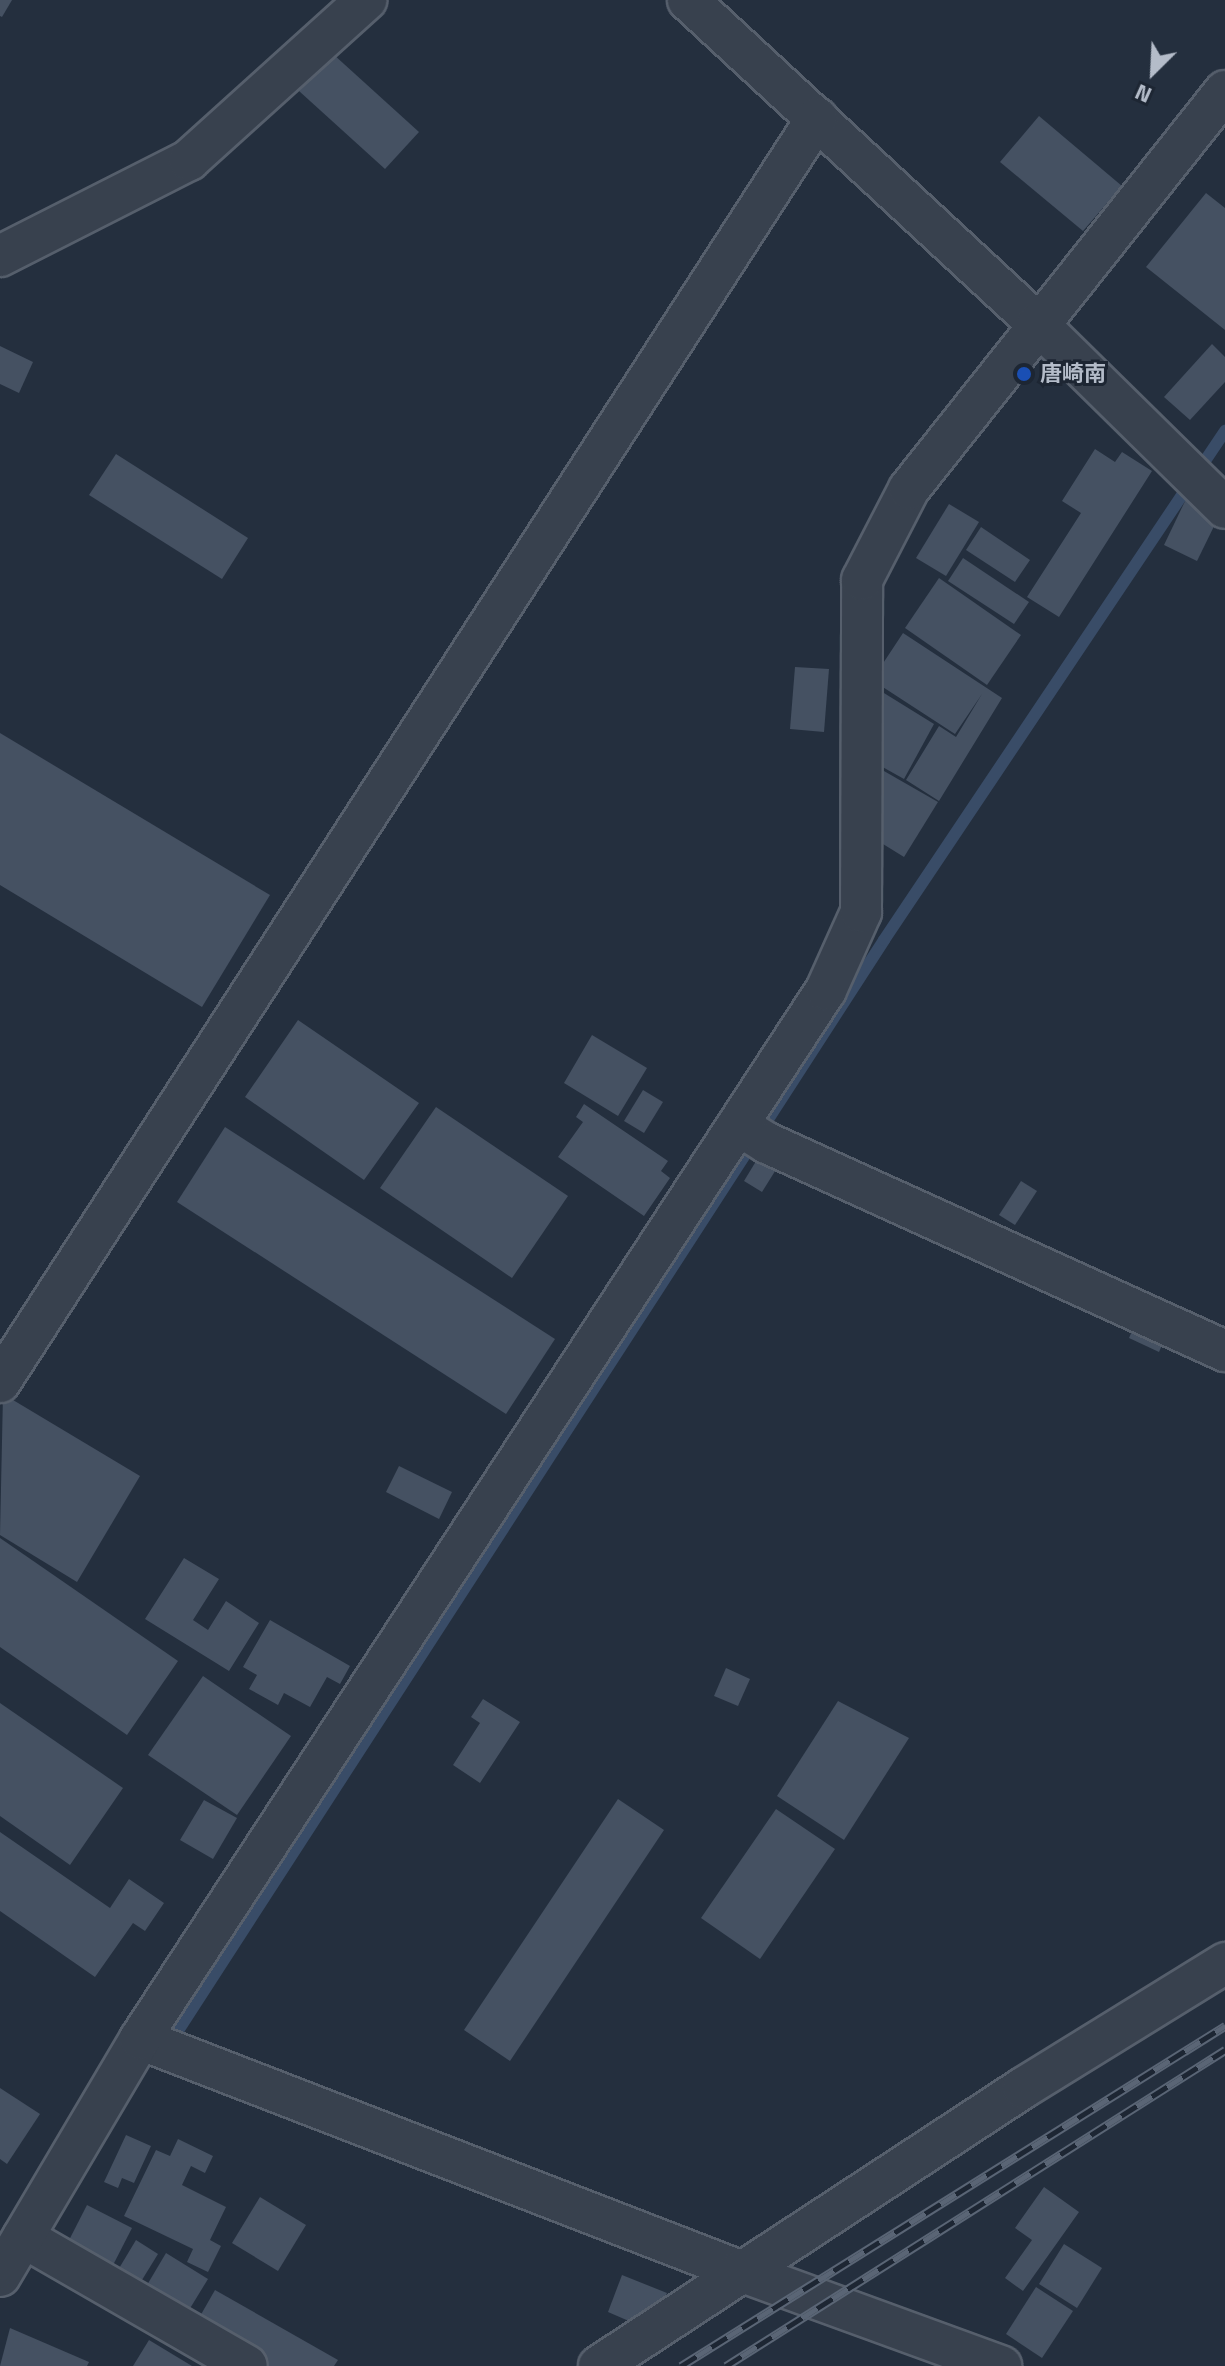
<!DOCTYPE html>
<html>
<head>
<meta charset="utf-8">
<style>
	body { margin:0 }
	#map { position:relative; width:1225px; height:2366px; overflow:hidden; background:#242f3e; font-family:"Titillium Web","Noto Sans JP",sans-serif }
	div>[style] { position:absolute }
	.stream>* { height:12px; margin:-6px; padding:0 6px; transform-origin:6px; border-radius:6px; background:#394c67 }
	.building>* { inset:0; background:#455162 }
	.roads { filter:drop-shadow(2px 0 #565f6c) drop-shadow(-2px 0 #565f6c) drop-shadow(0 2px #565f6c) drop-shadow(0 -2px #565f6c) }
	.minor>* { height:40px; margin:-20px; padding:0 20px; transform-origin:20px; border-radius:20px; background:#38414e }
	.rail>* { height:9px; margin-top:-4.5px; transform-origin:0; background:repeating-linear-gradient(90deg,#1d2633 0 18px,#5a6575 0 36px); box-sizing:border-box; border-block:2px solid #5a6575 }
	.dots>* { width:22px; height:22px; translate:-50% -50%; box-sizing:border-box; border:4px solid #1d2633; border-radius:50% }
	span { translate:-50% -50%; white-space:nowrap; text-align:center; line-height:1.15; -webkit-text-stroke:6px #1d2633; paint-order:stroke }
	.poi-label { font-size:22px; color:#b4bcc9; font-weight:700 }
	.left { translate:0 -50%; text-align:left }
	.north { position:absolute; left:1113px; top:32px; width:80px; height:80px; -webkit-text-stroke:6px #1d2633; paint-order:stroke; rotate:204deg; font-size:22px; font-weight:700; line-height:32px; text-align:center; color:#b4bcc9 }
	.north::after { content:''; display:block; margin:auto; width:28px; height:36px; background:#b4bcc9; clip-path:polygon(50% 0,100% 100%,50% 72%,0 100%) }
</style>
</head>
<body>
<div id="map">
	<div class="stream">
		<div style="left:170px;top:2043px;width:1314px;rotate:-57.08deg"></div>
		<div style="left:884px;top:940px;width:613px;rotate:-56.18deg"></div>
	</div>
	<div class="building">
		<div style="clip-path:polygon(0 0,12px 0,2px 17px,0 16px)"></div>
		<div style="clip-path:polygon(333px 54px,419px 132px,385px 169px,299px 91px)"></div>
		<div style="clip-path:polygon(1039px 116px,1122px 186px,1083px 231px,1000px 162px)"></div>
		<div style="clip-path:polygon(1206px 193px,1225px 208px,1225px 330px,1146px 267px)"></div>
		<div style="clip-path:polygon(1212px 344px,1225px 357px,1225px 382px,1190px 420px,1164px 397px)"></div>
		<div style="clip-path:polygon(0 346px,33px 362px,19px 393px,0 384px)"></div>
		<div style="clip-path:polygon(1095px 449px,1115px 462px,1122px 452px,1152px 471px,1059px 617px,1027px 597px,1081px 513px,1062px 501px)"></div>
		<div style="clip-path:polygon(116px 454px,248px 538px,222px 579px,89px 495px)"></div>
		<div style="clip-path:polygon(1188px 495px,1221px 512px,1197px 561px,1164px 545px)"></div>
		<div style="clip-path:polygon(949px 504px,979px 522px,946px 576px,916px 558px)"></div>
		<div style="clip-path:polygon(981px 527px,1030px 560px,1015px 582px,966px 550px)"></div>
		<div style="clip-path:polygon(963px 558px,1029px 602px,1014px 624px,948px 581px)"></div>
		<div style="clip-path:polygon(939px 578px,1021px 635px,987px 685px,905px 628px)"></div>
		<div style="clip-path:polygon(903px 633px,1002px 698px,939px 801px,906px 780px,939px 726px,956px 737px,982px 694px,955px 734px,872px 680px)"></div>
		<div style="clip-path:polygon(795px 667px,829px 669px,824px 732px,790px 729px)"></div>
		<div style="clip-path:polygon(871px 685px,934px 724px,904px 779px,870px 760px)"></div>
		<div style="clip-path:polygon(0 733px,270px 895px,202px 1007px,0 885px)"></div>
		<div style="clip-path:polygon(870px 763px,938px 802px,904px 857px,870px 836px)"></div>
		<div style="clip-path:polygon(298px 1020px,419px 1103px,364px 1180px,245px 1097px)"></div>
		<div style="clip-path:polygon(592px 1035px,647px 1068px,618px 1116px,564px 1083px)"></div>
		<div style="clip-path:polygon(643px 1090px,663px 1102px,644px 1133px,624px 1121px)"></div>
		<div style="clip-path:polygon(584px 1104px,668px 1161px,661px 1171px,670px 1178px,644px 1216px,558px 1157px,583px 1122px,576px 1117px)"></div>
		<div style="clip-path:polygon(436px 1107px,568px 1196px,512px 1278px,380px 1188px)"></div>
		<div style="clip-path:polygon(225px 1127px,555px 1339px,506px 1414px,177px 1202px)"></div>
		<div style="clip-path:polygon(764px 1148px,782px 1160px,762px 1192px,744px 1181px)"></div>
		<div style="clip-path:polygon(1021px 1181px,1037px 1191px,1015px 1225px,999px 1215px)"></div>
		<div style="clip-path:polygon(1139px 1315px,1169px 1329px,1159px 1352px,1129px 1338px)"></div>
		<div style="clip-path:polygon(3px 1394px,140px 1476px,77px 1582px,0 1535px)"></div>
		<div style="clip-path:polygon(399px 1466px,452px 1492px,439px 1519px,386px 1492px)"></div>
		<div style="clip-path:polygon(0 1538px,178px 1661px,127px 1735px,0 1647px)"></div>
		<div style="clip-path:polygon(184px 1558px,219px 1579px,193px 1620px,208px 1630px,226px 1601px,259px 1623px,229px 1671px,145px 1619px)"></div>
		<div style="clip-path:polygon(270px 1620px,350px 1666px,340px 1684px,327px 1677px,310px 1707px,284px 1693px,278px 1705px,249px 1689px,257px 1675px,243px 1667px)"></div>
		<div style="clip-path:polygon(726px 1668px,750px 1679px,738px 1706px,714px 1696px)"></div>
		<div style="clip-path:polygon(203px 1676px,291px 1736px,237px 1815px,148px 1755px)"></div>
		<div style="clip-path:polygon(483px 1699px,520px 1722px,480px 1783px,453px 1765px,480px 1723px,471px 1717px)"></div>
		<div style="clip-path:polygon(838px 1701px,909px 1738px,844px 1840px,777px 1796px)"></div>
		<div style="clip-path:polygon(0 1703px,123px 1788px,70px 1865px,0 1816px)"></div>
		<div style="clip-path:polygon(618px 1799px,664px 1830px,510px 2061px,464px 2030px)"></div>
		<div style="clip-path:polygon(204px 1800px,237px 1818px,213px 1859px,180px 1840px)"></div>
		<div style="clip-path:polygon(776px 1809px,835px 1849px,760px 1959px,701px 1918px)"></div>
		<div style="clip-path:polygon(0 1832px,110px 1908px,129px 1879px,164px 1903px,145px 1931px,133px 1923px,95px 1977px,0 1911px)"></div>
		<div style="clip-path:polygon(0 2088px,40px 2114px,7px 2164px,0 2159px)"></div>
		<div style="clip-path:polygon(126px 2135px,151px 2146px,134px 2183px,122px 2178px,118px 2188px,104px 2182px)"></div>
		<div style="clip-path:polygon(178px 2139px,213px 2156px,205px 2173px,191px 2166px,182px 2185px,226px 2207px,210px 2240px,221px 2246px,208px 2272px,187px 2262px,193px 2249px,124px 2216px,156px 2150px,170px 2156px)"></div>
		<div style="clip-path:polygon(1044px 2187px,1079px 2212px,1023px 2291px,1005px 2278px,1032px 2240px,1015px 2228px)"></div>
		<div style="clip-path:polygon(260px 2197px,306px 2225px,278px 2271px,232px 2243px)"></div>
		<div style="clip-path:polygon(87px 2205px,132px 2228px,111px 2269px,66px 2246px)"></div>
		<div style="clip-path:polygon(136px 2240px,158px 2254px,137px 2288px,115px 2275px)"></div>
		<div style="clip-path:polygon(1064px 2244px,1102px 2268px,1077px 2308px,1039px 2284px)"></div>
		<div style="clip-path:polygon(166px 2253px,208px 2279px,189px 2310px,147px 2285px)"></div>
		<div style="clip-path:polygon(622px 2275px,667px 2293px,652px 2331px,608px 2312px)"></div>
		<div style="clip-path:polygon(1036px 2287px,1073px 2311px,1042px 2358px,1006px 2334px)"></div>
		<div style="clip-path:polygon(215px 2290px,338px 2360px,334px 2366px,267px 2366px,195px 2325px)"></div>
		<div style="clip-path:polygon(10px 2328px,89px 2362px,87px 2366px,0 2366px)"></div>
		<div style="clip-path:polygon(149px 2340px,192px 2366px,133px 2366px)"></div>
	</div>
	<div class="roads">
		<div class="minor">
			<div style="left:688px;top:0;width:477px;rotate:42.8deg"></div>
			<div style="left:1038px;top:324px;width:262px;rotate:44.5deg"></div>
			<div style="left:0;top:256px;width:212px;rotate:-26.9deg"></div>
			<div style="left:189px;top:160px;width:239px;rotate:-42.1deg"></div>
			<div style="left:738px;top:1125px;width:34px;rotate:32deg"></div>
			<div style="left:767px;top:1143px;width:503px;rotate:24.43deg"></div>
			<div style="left:0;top:1382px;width:1505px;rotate:-57.12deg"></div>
			<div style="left:140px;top:2039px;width:643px;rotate:21.14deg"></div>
			<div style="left:740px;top:2271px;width:278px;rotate:20deg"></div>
			<div style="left:23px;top:2237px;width:258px;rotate:29.9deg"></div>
			<div style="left:0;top:2276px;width:275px;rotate:-59.4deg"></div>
			<div style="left:140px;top:2039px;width:1253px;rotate:-56.82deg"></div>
			<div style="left:826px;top:990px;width:85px;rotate:-65.8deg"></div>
			<div style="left:861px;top:912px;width:332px;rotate:-89.8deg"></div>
			<div style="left:862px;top:580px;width:102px;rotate:-62.7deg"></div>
			<div style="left:909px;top:489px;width:508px;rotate:-51.55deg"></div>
			<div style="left:599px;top:2366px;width:507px;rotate:-33.25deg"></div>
			<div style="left:1023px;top:2088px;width:238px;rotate:-31.7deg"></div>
		</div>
	</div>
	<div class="rail">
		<div style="left:681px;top:2366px;width:642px;rotate:-32.01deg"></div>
		<div style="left:726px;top:2366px;width:591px;rotate:-32.34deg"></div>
	</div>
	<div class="dots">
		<div style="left:1024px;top:374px;background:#1a4fb4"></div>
	</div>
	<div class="poi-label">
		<span class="left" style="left:1040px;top:374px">唐崎南</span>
	</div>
	<div class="north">N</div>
</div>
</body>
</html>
